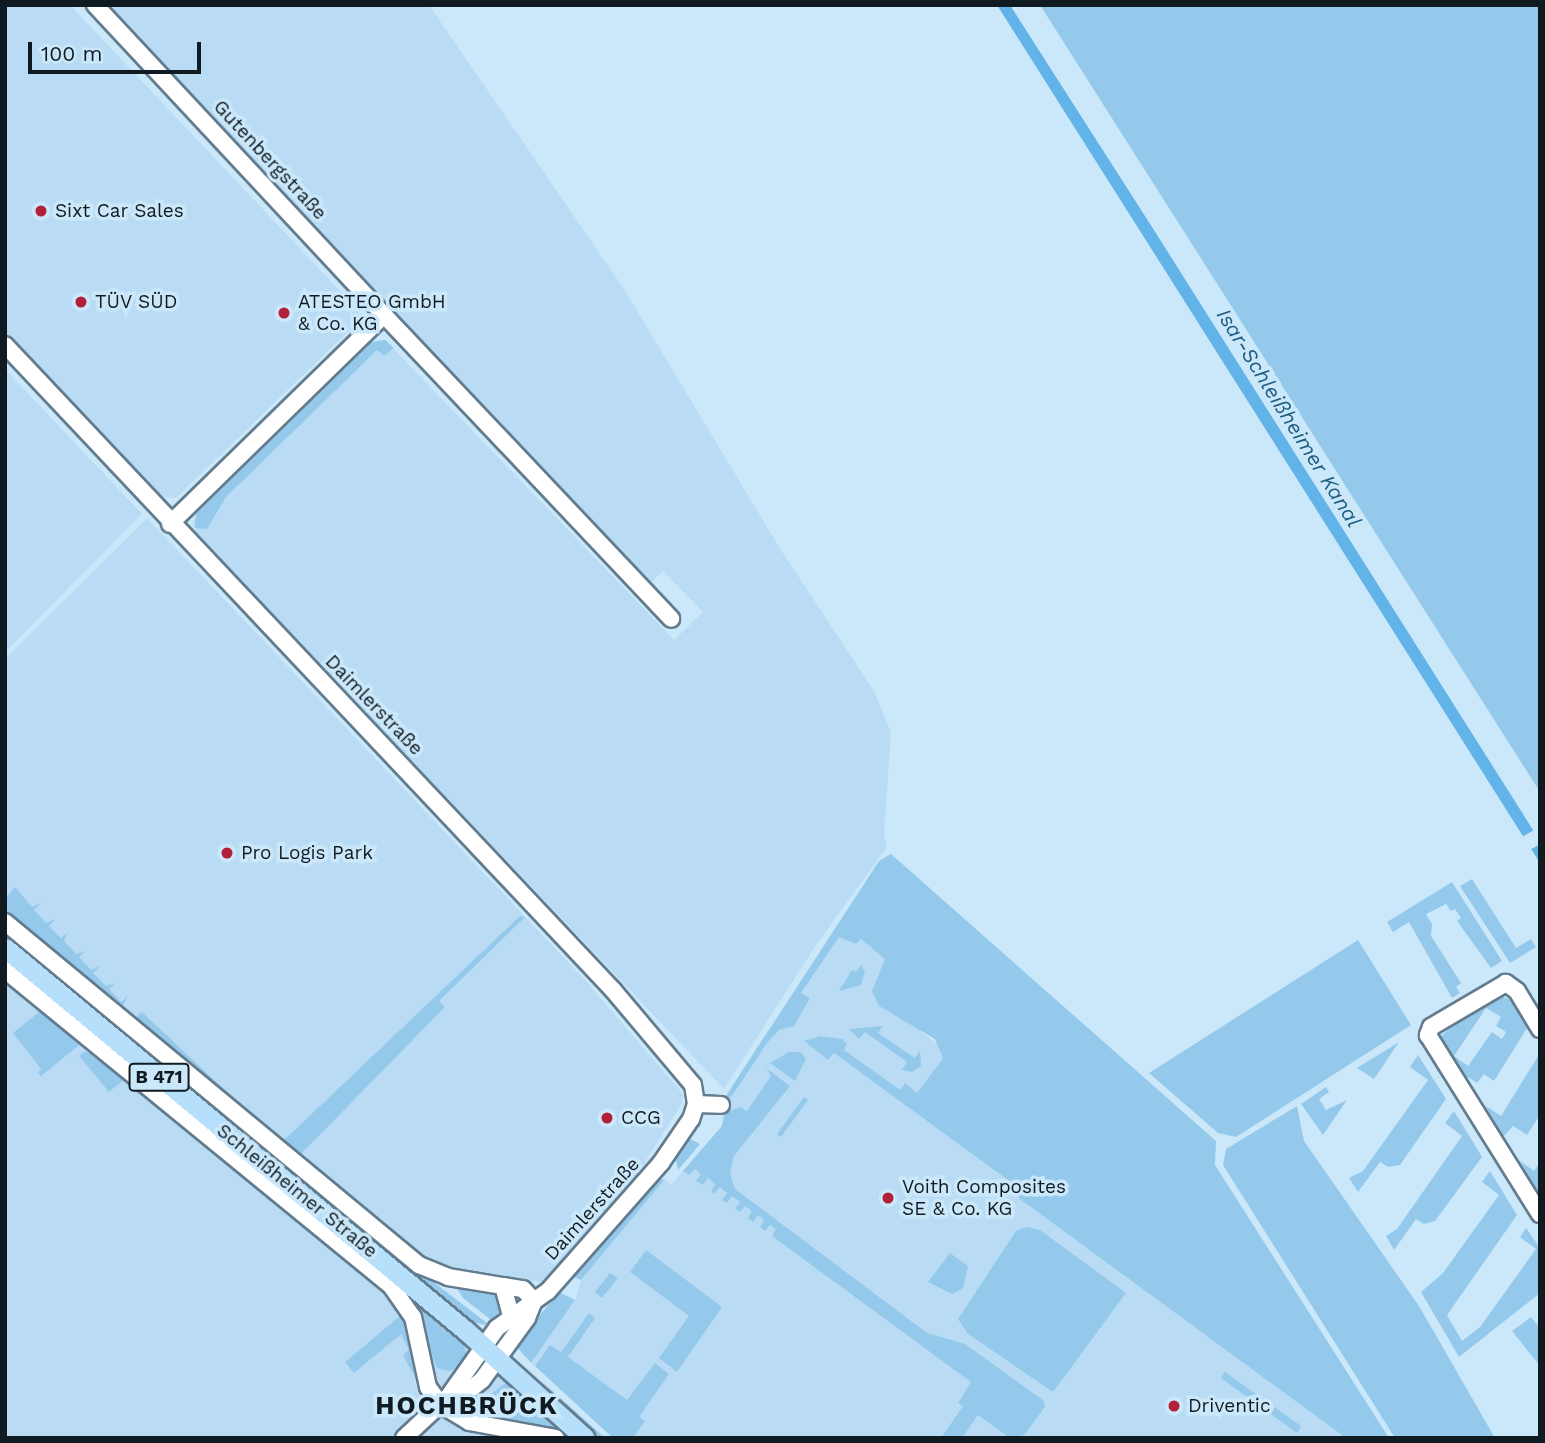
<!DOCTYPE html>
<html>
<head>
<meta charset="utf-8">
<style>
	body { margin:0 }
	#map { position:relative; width:1545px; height:1443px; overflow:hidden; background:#cbe8fb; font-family:"Work Sans",sans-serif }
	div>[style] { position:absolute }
	.built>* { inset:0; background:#b9dcf4 }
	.green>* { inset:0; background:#94c9ec }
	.water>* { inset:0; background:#62b4e8 }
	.pier>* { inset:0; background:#cbe8fb }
	.roads { filter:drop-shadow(2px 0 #637c8e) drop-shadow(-2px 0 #637c8e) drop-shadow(0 2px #637c8e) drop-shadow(0 -2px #637c8e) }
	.minor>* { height:16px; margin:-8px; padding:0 8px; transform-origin:8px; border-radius:8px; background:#fff }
	.major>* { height:19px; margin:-9.5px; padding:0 9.5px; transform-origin:9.5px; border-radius:9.5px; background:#b5dffa }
	.dots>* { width:19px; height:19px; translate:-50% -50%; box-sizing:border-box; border:4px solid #cbe8fb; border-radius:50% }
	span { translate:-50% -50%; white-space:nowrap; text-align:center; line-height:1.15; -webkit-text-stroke:7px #cbe8fb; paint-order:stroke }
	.shield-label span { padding:2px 5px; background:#cbe8fb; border:2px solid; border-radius:5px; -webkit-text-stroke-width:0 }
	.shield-label { font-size:18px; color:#101a21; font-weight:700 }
	.street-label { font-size:19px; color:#101a21 }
	.poi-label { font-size:19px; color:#101a21 }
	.left { translate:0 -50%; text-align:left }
	.water-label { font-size:21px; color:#215e81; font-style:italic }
	.district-label { font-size:26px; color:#101a21; font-weight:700; letter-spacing:2px }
	.frame { position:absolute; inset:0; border:7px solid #101a21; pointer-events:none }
	.scale { position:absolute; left:28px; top:42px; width:173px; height:32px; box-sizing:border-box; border:4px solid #101a21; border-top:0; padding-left:9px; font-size:21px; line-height:24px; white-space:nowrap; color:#101a21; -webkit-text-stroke:5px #cbe8fb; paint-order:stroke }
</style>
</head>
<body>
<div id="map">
	<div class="built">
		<div style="clip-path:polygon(5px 5px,70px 5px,359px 311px,358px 322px,176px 498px,157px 496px,5px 333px)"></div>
		<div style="clip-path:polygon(104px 5px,429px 5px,624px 289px,781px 550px,874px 691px,891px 732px,884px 835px,887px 847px,816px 945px,724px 1089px,198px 536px,192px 522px,372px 342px,385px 340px,674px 640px,703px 612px,663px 571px,650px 583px)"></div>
		<div style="clip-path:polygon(5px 369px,142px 514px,5px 652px)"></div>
		<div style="clip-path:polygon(147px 518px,585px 980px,683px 1094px,681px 1105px,636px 1176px,542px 1282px,437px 1270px,5px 916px,5px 659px)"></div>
		<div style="clip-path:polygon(839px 936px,856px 944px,861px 939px,885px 959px,872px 991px,943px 1049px,943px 1057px,918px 1093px,1389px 1438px,613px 1438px,535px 1366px,531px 1363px,575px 1300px,581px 1280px,665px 1179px,671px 1185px,722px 1126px,724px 1099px,768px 1030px,810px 998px,800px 993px)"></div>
		<div style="clip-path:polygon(5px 944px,587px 1438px,5px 1438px)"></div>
	</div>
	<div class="green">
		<div style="clip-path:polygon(1040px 5px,1540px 5px,1540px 792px)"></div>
		<div style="clip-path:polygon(385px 340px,394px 348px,384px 356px,377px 350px,226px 497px,207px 529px,195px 528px,196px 514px,372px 342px)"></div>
		<div style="clip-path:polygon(891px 854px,1216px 1141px,1215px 1165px,1389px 1438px,1346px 1438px,1020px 1199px,1008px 1180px,834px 1053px,828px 1060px,804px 1041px,820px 1036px,842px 1039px,847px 1044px,844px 1050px,900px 1090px,905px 1083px,917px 1093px,943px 1058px,935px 1039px,879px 1006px,872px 991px,885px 959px,861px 939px,856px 944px,839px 937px,801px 993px,810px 998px,794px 1026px,779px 1030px,767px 1043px,732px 1096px,724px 1099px,879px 861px)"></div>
		<div style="clip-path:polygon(1472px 879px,1516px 948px,1531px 939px,1536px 947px,1510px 963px,1460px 886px)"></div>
		<div style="clip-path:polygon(1452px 882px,1502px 961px,1491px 968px,1457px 921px,1461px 918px,1455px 909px,1451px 911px,1446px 904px,1426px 914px,1432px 924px,1431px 936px,1461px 983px,1456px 987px,1460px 993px,1452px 998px,1409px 922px,1393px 932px,1387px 922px)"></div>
		<div style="clip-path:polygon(15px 887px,32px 907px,41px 903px,34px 910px,46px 923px,56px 919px,49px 926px,61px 938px,68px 932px,64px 941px,76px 954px,85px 951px,79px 957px,91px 970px,100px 966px,93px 973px,106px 986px,115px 983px,109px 989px,121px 1002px,128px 996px,123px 1005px,135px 1018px,142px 1012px,267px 1130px,66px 966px,68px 962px,5px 909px,5px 899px)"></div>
		<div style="clip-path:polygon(520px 916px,525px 917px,439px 1001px,445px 1007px,301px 1154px,313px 1164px,308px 1167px,280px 1144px)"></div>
		<div style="clip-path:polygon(5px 930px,398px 1255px,491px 1326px,471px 1322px,194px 1097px,5px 940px)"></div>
		<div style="clip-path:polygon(1358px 940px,1411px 1025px,1236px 1137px,1218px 1133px,1149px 1073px)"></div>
		<div style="clip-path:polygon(861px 965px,865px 972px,861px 985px,839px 991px,852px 970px,856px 972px)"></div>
		<div style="clip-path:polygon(evenodd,1501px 996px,1513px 1001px,1529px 1025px,1494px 1081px,1484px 1074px,1477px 1083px,1468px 1077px,1466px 1080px,1441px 1036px,1466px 1015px,1501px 996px,1486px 1008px,1501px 1017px,1496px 1026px,1506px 1032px,1502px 1039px,1492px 1032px,1468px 1066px,1454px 1056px,1486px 1008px)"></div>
		<div style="clip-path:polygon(43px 1009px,83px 1042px,41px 1076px,38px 1073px,41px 1069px,13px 1033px)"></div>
		<div style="clip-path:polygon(883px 1026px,878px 1033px,915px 1058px,920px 1051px,921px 1066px,912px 1072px,902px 1070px,907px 1062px,865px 1032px,859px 1039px,849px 1029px)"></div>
		<div style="clip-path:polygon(1399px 1042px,1374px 1079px,1357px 1068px)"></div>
		<div style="clip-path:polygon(84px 1052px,96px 1053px,126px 1078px,109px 1092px,79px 1056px)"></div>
		<div style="clip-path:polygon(789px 1052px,801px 1052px,806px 1059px,795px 1081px,770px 1063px)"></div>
		<div style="clip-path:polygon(1540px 1053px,1540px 1115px,1527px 1135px,1513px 1126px,1502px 1138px,1486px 1106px,1501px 1116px)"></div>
		<div style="clip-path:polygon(1418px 1055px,1446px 1099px,1400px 1165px,1388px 1167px,1380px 1162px,1358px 1192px,1349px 1178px,1363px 1171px,1428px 1080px,1410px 1067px)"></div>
		<div style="clip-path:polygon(766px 1068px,790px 1086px,734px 1156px,730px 1173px,735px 1189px,927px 1333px,965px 1344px,1044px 1401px,1045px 1407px,1024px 1435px,1010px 1438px,978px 1415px,962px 1438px,941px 1438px,963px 1406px,958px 1403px,971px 1382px,772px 1236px,776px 1229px,770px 1225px,765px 1231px,760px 1227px,764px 1220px,758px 1215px,753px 1222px,748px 1218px,752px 1211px,745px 1206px,740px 1212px,735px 1209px,740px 1202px,732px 1196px,727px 1203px,722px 1200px,727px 1193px,720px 1187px,714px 1194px,711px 1191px,715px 1184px,708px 1178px,703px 1185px,696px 1181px,701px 1174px,695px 1169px,689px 1175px,683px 1171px,722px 1126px,725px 1113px,740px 1107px,747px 1111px,771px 1076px)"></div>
		<div style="clip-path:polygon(1326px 1087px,1329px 1092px,1319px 1099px,1326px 1110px,1347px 1100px,1323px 1135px,1301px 1104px)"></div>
		<div style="clip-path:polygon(804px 1097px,808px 1100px,781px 1137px,777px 1134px)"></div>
		<div style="clip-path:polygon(1297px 1106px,1304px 1141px,1419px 1306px,1495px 1438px,1395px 1438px,1223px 1165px,1226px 1149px)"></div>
		<div style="clip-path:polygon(1454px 1111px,1482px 1157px,1435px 1221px,1424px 1224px,1416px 1219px,1394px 1250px,1386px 1236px,1397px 1229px,1462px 1136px,1445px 1123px)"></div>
		<div style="clip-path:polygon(210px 1134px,462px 1339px,467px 1355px,462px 1365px,450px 1371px,437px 1368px,409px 1297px)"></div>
		<div style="clip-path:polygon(690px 1139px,700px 1144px,678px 1170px,675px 1157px)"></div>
		<div style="clip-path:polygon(1520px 1161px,1534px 1171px,1540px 1162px,1538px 1193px)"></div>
		<div style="clip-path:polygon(1490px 1171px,1517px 1215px,1447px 1315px,1462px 1341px,1480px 1327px,1536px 1249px,1520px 1237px,1526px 1228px,1540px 1248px,1540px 1293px,1459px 1357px,1421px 1292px,1443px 1273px,1499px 1195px,1482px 1182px)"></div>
		<div style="clip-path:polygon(665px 1179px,581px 1280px,572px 1276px,656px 1181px)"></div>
		<div style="clip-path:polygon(1027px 1227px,1040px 1230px,1126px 1293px,1053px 1392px,968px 1334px,958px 1319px,1016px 1231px)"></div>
		<div style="clip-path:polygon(646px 1250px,722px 1307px,677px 1372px,659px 1358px,689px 1316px,630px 1272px)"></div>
		<div style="clip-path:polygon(950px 1253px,968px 1266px,963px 1288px,952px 1294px,928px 1282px)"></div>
		<div style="clip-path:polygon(610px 1273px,618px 1278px,602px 1298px,595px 1292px)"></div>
		<div style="clip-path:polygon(455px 1285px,495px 1292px,502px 1304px,495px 1323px,463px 1298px)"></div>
		<div style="clip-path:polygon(559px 1292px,575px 1300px,531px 1363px,515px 1345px)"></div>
		<div style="clip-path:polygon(589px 1313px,595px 1318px,568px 1357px,627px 1400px,655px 1363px,669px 1374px,639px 1417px,645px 1421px,633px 1438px,613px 1438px,535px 1366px,550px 1345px,561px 1352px)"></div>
		<div style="clip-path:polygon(400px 1316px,408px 1326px,423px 1392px,403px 1355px,409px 1350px,401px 1334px,354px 1373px,345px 1362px)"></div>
		<div style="clip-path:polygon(1531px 1317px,1540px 1328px,1540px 1366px,1512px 1331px)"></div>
		<div style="clip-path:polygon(514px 1354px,536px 1376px,605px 1438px,599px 1438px)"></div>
		<div style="clip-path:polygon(1225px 1372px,1301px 1426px,1297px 1433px,1221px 1378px)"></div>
		<div style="clip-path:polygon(507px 1382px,517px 1388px,570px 1438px,482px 1414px,478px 1404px)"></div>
	</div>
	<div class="water">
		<div style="clip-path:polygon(997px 5px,1010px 5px,1152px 227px,1540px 841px,1540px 863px)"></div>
	</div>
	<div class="pier">
		<div style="clip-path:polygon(1536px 829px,1540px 844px,1528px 851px,1520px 838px)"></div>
	</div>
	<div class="roads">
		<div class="minor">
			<div style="left:95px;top:5px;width:424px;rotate:47deg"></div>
			<div style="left:384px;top:315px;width:299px;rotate:135.7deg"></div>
			<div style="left:384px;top:315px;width:418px;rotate:46.6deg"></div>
			<div style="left:5px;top:345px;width:886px;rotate:46.69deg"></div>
			<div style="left:613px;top:990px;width:124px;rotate:49.9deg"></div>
			<div style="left:693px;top:1085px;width:19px;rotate:81deg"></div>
			<div style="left:696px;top:1104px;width:16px;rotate:108deg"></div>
			<div style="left:691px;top:1119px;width:53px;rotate:124.3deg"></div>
			<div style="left:661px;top:1163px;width:171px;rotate:131.4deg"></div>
			<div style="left:548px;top:1291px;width:63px;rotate:144deg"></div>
			<div style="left:497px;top:1328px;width:85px;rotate:125.4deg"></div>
			<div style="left:448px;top:1397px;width:60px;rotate:137deg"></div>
			<div style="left:5px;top:922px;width:538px;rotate:39.64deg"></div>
			<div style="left:419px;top:1265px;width:31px;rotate:22deg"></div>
			<div style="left:448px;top:1277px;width:56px;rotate:9.3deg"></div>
			<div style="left:503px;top:1286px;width:30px;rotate:75deg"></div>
			<div style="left:5px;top:970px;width:499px;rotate:39.3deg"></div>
			<div style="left:391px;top:1286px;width:38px;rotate:55deg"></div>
			<div style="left:413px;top:1317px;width:72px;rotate:77.9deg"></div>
			<div style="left:428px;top:1387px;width:22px;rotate:54deg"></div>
			<div style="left:441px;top:1405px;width:33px;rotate:31deg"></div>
			<div style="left:469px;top:1422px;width:88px;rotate:10.4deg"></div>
			<div style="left:1540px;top:1029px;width:44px;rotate:-121.2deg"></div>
			<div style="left:1517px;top:991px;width:14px;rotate:-144deg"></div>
			<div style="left:1506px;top:983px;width:87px;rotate:149.6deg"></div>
			<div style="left:1431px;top:1027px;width:9px;rotate:111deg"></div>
			<div style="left:1428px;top:1035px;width:211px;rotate:58deg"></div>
			<div style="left:696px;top:1104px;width:25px;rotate:2deg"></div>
			<div style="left:503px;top:1286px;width:20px;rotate:9deg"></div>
			<div style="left:523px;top:1289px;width:16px;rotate:47deg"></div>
			<div style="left:441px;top:1405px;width:22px;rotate:-22deg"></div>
			<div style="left:461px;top:1397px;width:27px;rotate:-39deg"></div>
			<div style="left:482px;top:1380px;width:77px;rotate:-54deg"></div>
			<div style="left:527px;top:1318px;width:18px;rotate:-68deg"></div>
		</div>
		<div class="major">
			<div style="left:5px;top:948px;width:598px;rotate:39.71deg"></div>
			<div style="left:465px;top:1330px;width:161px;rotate:42deg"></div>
		</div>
	</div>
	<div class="dots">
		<div style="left:41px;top:211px;background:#b32039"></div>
		<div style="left:81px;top:302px;background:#b32039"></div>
		<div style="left:284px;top:313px;background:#b32039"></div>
		<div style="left:227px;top:853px;background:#b32039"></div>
		<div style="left:607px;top:1118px;background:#b32039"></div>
		<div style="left:888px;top:1198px;background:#b32039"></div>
		<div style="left:1174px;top:1406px;background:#b32039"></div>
	</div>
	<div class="shield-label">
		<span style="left:159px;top:1077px">B 471</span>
	</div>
	<div class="street-label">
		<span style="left:270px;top:160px;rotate:47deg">Gutenbergstraße</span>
		<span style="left:374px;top:705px;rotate:46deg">Daimlerstraße</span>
		<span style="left:297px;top:1191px;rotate:39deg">Schleißheimer Straße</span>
		<span style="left:592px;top:1209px;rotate:-48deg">Daimlerstraße</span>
	</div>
	<div class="poi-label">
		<span class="left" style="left:55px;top:211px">Sixt Car Sales</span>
		<span class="left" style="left:95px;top:302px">TÜV SÜD</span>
		<span class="left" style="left:298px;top:313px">ATESTEO GmbH<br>&amp; Co. KG</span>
		<span class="left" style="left:241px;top:853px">Pro Logis Park</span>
		<span class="left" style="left:621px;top:1118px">CCG</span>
		<span class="left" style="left:902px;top:1198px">Voith Composites<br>SE &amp; Co. KG</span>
		<span class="left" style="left:1188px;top:1406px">Driventic</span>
	</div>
	<div class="water-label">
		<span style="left:1289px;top:418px;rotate:58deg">Isar-Schleißheimer Kanal</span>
	</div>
	<div class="district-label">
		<span style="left:467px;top:1406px">HOCHBRÜCK</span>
	</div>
	<div class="frame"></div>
	<div class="scale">100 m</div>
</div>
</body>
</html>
